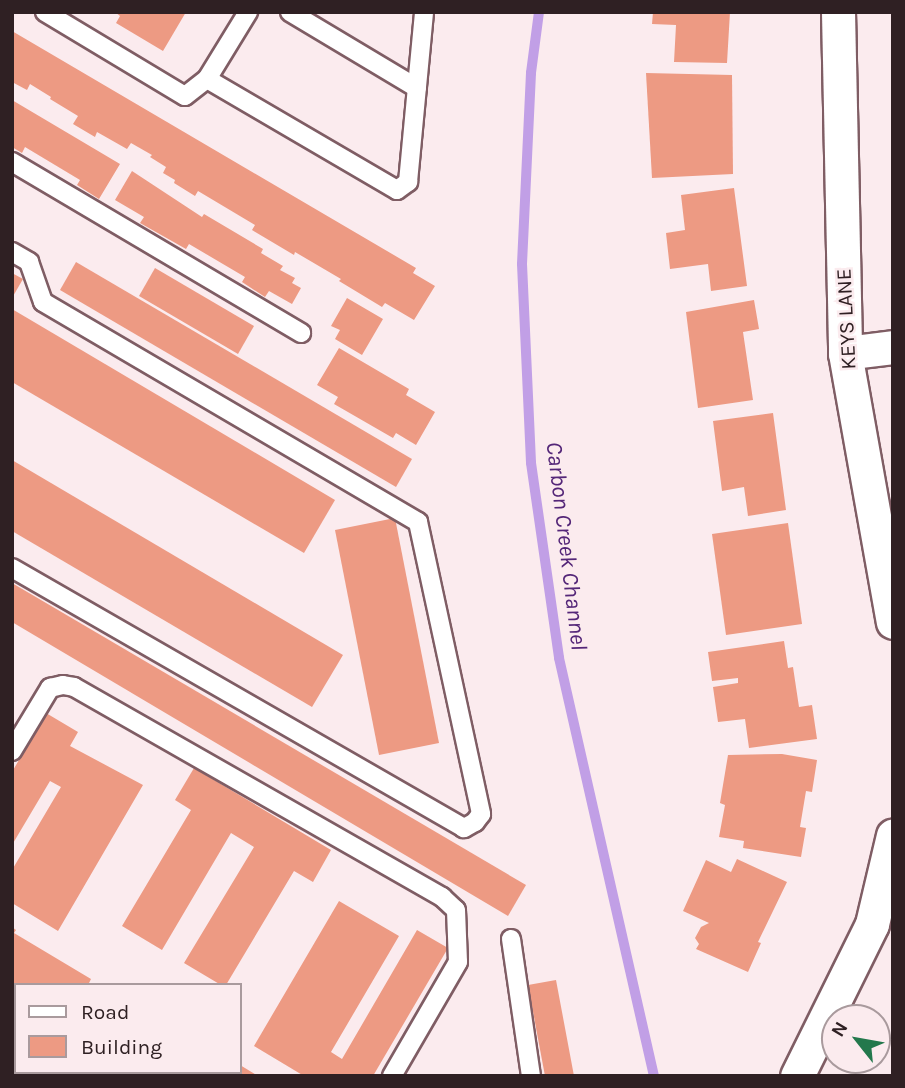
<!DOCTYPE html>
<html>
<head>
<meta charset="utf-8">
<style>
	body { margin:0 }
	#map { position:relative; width:905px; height:1088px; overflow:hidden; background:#fbebee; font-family:Karla,sans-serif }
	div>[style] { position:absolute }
	.stream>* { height:10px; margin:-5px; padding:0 5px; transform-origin:5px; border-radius:5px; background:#c19fe6 }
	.building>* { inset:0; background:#ed9a83 }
	.roads { filter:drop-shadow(2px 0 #7f5d64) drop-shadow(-2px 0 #7f5d64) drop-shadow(0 2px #7f5d64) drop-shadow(0 -2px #7f5d64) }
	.lane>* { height:18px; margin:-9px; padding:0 9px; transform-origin:9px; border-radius:9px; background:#fff }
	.street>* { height:33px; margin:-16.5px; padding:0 16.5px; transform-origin:16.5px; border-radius:16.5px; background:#fff }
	span { translate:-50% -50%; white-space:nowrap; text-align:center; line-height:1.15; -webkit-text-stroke:5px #fbebee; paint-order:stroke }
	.street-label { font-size:21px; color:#2f2023 }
	.water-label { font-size:23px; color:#542678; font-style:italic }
	.frame { position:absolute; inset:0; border:14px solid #2f2023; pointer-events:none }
	.legend { position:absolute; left:14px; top:983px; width:228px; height:91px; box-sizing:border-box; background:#fbebee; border:2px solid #a99a9d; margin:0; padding:9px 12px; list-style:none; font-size:21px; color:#2f2023 }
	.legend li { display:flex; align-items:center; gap:14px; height:35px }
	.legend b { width:35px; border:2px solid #a99a9d }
	.north { position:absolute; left:821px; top:1004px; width:70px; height:70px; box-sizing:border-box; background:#fbebee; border:2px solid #a99a9d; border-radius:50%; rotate:301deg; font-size:19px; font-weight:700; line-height:28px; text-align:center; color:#2f2023 }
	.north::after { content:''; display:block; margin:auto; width:24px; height:32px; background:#23784c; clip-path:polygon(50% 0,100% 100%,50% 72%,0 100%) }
</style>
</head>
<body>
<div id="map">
	<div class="stream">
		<div style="left:539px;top:12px;width:62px;rotate:97.5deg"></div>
		<div style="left:531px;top:73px;width:191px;rotate:92.7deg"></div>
		<div style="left:522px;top:264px;width:199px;rotate:87.4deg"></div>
		<div style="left:531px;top:463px;width:197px;rotate:81.8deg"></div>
		<div style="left:559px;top:658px;width:429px;rotate:77.2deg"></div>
	</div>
	<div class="building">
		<div style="clip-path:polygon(115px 12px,186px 12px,163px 51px,116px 23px,120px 16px)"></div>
		<div style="clip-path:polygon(653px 12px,730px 12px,727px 63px,674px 62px,676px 25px,652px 24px)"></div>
		<div style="clip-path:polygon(12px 31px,416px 268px,413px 273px,435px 286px,414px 320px,385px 303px,382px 307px,339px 281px,341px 279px,295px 252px,294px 255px,252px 230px,255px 225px,198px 191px,195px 196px,174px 183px,175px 180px,163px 173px,166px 167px,150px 157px,152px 155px,131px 143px,127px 149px,97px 132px,95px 137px,73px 124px,78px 116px,50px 99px,51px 97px,30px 84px,27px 90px,12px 82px)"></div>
		<div style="clip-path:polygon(646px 73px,732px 75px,733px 174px,652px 178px)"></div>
		<div style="clip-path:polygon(12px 100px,120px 164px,99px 199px,77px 185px,80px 180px,25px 147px,22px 153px,12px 147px)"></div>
		<div style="clip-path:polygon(132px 171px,202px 217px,204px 214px,263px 249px,261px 253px,283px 266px,280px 270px,295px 278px,292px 283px,301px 288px,292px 304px,269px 291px,265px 297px,242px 282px,245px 277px,189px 244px,186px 249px,140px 223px,144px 217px,115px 200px)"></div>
		<div style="clip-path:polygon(734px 188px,747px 286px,711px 291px,708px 264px,670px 269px,666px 233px,685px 230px,681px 195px)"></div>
		<div style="clip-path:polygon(76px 262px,412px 459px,396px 487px,60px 290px)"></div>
		<div style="clip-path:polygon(155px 268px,254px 326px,238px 354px,139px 296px)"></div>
		<div style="clip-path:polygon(12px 273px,23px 279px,12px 298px)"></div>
		<div style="clip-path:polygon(347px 298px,383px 319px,362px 355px,335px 339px,340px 330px,331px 326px)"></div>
		<div style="clip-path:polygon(754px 300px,759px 329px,743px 332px,753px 400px,698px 408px,686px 312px)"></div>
		<div style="clip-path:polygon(12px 309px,335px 500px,304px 553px,12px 382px)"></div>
		<div style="clip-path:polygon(339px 348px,409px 389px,406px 395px,435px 412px,416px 445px,396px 433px,393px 438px,334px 404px,338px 397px,317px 385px)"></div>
		<div style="clip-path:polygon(773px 413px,786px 510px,748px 516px,744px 487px,722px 491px,713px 421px)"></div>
		<div style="clip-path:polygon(12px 460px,343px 655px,312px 707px,12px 531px)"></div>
		<div style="clip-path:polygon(395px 518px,439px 743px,379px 755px,335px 530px)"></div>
		<div style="clip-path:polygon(788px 523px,802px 624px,726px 635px,712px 534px)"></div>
		<div style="clip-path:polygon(12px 583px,526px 885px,508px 916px,12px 622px)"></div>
		<div style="clip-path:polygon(784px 641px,788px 668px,793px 667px,799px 707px,812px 705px,817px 739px,749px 748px,745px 719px,718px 722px,713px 687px,738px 683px,738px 678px,712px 681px,708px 652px)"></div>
		<div style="clip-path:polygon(46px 713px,78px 732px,70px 746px,143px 785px,58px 931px,12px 903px,12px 870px,61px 787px,50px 781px,12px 845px,12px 772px)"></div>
		<div style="clip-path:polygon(782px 754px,817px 760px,812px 792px,806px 791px,800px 827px,806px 828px,801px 857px,743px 848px,744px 841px,719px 837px,725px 805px,720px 803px,728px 755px)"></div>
		<div style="clip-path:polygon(194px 768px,331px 850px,313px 882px,294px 871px,226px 985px,221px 985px,184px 963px,254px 847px,231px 833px,162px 950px,122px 926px,191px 810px,175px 800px)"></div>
		<div style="clip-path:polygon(737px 859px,787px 882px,758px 942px,761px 943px,748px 972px,696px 949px,699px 944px,695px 938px,701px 927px,709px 923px,683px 911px,706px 860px,731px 872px)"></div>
		<div style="clip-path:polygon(339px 901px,399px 936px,331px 1052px,342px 1059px,417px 930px,448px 948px,373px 1076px,304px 1076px,254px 1046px)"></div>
		<div style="clip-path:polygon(12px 927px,16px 930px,14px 933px,91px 979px,88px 985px,12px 987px)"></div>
		<div style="clip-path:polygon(556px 980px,574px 1076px,545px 1076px,528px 985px)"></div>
		<div style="clip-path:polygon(12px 1016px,16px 1018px,16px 1072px,36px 1072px,34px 1076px,19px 1076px,12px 1072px)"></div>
		<div style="clip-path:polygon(240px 1065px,258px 1076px,174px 1076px,176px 1072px,240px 1072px)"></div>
	</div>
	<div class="roads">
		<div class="lane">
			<div style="left:45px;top:12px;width:163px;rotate:31deg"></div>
			<div style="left:185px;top:96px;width:28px;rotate:-38deg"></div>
			<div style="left:207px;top:79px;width:220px;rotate:30.3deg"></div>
			<div style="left:397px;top:190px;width:14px;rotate:-36deg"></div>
			<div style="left:408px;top:182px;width:171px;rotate:-84.6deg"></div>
			<div style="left:290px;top:12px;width:148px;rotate:30.9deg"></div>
			<div style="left:207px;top:79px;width:79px;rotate:-58.5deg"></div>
			<div style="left:12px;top:162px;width:336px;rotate:30.6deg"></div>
			<div style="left:12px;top:252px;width:20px;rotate:30deg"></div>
			<div style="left:29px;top:262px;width:42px;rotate:70.7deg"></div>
			<div style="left:43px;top:302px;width:435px;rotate:30.4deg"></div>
			<div style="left:418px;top:522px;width:299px;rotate:77.8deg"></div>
			<div style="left:481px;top:814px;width:10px;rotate:127deg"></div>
			<div style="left:475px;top:822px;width:13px;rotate:151deg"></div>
			<div style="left:464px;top:828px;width:521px;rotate:-150.09deg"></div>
			<div style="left:12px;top:751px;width:74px;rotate:-58.9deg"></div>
			<div style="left:50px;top:688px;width:13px;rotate:-13deg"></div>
			<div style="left:63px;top:685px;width:11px;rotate:10deg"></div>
			<div style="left:74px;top:687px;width:424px;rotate:29.7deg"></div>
			<div style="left:442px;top:897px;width:19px;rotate:43deg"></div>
			<div style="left:456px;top:910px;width:52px;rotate:87.8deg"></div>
			<div style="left:458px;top:962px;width:132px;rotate:120.1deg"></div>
			<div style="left:511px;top:939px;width:138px;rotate:81.7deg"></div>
		</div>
		<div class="street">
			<div style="left:838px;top:12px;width:341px;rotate:88.8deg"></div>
			<div style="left:845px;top:353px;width:273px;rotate:79.9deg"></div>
			<div style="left:845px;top:353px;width:48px;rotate:-7.1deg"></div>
			<div style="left:797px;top:1076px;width:169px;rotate:-63.7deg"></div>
			<div style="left:872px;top:924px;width:91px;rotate:-76.7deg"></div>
		</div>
	</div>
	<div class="street-label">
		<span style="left:846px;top:319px;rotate:-93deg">KEYS LANE</span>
	</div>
	<div class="water-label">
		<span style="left:566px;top:546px;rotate:83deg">Carbon Creek Channel</span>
	</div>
	<div class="frame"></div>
	<ul class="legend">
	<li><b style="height:9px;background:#fff"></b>Road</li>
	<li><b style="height:19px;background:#ed9a83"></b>Building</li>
	</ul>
	<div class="north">N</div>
</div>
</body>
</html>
